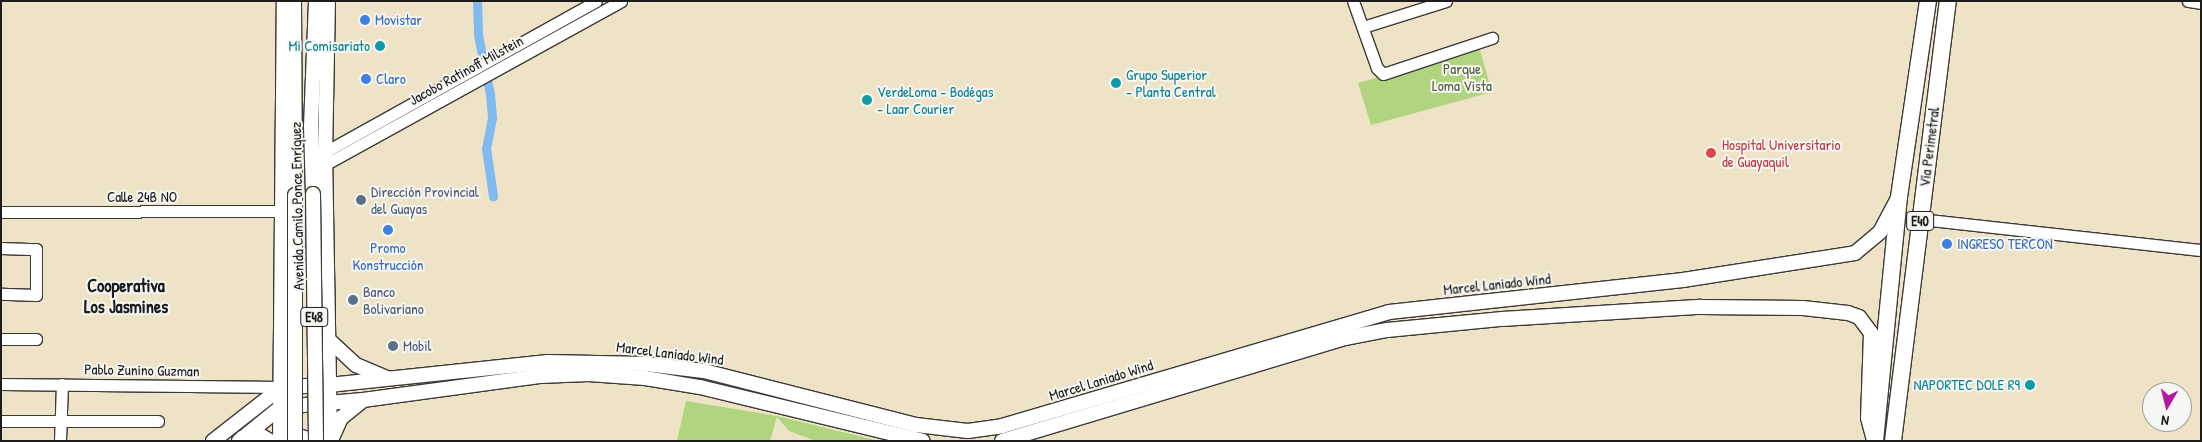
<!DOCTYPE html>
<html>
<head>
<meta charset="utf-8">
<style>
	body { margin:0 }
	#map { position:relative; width:2202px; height:442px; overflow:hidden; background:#eee3c6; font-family:"Patrick Hand",sans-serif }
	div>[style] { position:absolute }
	.green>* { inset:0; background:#b1d57e }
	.canal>* { height:9px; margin:-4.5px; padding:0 4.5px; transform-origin:4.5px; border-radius:4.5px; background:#7fbaf1 }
	.roads { filter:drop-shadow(1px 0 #3c3a36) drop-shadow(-1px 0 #3c3a36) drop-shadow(0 1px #3c3a36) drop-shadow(0 -1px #3c3a36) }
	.minor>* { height:11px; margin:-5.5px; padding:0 5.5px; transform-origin:5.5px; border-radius:5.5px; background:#fff }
	.major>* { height:14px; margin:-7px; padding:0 7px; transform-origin:7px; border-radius:7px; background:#fff }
	.highway>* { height:16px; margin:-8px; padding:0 8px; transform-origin:8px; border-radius:8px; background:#fff }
	.bridges { filter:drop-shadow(1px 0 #3c3a36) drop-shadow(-1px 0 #3c3a36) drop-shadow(0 1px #3c3a36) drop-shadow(0 -1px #3c3a36) }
	.major-bridge>* { height:14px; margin:-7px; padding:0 7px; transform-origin:7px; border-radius:7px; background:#fff }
	.dots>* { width:14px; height:14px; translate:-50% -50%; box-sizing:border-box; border:2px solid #f6f6f2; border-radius:50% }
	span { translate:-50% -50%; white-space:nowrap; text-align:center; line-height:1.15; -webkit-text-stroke:4px #f6f6f2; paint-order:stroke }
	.shield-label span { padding:1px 4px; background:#f6f6f2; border:1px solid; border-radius:4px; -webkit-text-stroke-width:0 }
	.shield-label { font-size:14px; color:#1c1c1c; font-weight:700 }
	.shop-label { font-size:15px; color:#366cbe }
	.left { translate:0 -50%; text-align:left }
	.culture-label { font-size:15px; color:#0d838f }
	.right { translate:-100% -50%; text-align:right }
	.park-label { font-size:15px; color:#505d3e }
	.street-label { font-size:15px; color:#1c1c1c }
	.health-label { font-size:15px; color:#be3a42 }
	.service-label { font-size:15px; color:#4e5e75 }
	.quarter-label { font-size:18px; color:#1c1c1c; font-weight:700 }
	.frame { position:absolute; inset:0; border:2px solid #1c1c1c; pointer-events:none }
	.north { position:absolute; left:2142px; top:382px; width:50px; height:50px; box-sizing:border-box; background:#f6f6f2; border:1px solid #9f9f9c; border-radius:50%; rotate:188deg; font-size:14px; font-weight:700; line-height:20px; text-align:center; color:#1c1c1c }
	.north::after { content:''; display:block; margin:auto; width:18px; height:22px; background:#b5179e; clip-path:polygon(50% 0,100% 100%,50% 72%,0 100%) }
</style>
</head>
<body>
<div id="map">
	<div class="green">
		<div style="clip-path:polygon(1479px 47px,1492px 92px,1371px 125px,1358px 83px)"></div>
		<div style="clip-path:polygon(686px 401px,777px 416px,879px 441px,816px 441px,789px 431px,777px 417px,770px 441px,677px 441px)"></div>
	</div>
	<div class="canal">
		<div style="left:477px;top:1px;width:34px;rotate:88deg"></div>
		<div style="left:478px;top:35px;width:60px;rotate:78.5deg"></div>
		<div style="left:490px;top:94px;width:24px;rotate:85deg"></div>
		<div style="left:492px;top:118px;width:31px;rotate:101deg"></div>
		<div style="left:486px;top:148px;width:49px;rotate:81.7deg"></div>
	</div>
	<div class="roads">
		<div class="minor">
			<div style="left:1353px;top:1px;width:71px;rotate:70.3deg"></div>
			<div style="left:1377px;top:68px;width:8px;rotate:45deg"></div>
			<div style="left:1383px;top:74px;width:115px;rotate:-18.3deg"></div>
			<div style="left:2188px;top:1px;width:13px;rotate:9deg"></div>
			<div style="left:1363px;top:27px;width:87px;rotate:-17.4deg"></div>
			<div style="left:325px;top:152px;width:310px;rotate:-29.1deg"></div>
			<div style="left:326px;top:164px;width:337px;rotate:-28.9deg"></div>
			<div style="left:1px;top:212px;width:281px;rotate:-0.2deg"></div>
			<div style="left:1920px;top:219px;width:283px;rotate:6.3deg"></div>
			<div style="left:1px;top:248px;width:35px;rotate:2deg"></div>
			<div style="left:36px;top:249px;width:46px;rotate:90deg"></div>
			<div style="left:36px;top:295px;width:35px;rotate:-178deg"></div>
			<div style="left:1px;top:339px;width:35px"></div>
			<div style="left:1px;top:384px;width:281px;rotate:0.6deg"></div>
			<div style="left:1px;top:421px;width:157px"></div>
			<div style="left:60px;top:441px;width:57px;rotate:-88deg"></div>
		</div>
		<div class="major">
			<div style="left:294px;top:1px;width:194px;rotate:89.7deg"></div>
			<div style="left:328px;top:1px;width:151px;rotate:91.1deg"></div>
			<div style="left:325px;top:152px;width:289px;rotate:89deg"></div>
			<div style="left:313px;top:194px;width:68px;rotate:-91.7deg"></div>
			<div style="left:311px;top:126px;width:125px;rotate:-87.7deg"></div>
			<div style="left:329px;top:340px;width:37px;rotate:43deg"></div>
			<div style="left:356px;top:365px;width:34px;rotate:23deg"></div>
			<div style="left:282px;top:387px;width:47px;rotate:-2.4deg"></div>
			<div style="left:329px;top:385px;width:220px;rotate:-6deg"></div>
			<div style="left:548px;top:362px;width:98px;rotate:1.2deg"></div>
			<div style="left:646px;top:364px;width:58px;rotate:6.9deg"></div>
			<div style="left:704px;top:371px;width:219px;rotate:14.3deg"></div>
			<div style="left:916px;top:425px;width:52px;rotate:6.6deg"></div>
			<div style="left:968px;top:431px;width:34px;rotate:-8deg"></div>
			<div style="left:1002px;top:426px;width:403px;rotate:-16.4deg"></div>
			<div style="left:1389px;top:312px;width:296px;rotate:-6.2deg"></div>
			<div style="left:1683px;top:280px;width:174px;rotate:-8.9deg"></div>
			<div style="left:1855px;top:253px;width:33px;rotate:-40deg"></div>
			<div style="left:1880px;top:232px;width:36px;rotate:-62deg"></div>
			<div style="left:281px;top:407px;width:82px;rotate:-4.9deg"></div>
			<div style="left:363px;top:400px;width:180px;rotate:-7.7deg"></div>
			<div style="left:541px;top:376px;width:47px;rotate:-2.4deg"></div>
			<div style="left:588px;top:374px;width:57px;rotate:4deg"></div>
			<div style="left:645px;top:378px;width:56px;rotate:9.3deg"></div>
			<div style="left:700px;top:387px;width:229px;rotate:13.6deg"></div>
			<div style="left:242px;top:438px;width:18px;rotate:-9deg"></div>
			<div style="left:260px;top:435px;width:12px;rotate:31deg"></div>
			<div style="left:332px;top:438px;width:22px;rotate:-66deg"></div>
			<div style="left:341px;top:418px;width:27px;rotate:-39deg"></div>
			<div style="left:213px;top:441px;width:88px;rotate:-38deg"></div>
			<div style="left:239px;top:441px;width:54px;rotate:-39deg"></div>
			<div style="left:280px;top:441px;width:440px;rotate:-89.5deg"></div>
			<div style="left:290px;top:441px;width:12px;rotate:-20deg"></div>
			<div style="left:301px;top:437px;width:16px;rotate:14deg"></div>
			<div style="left:1002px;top:441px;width:358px;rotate:-16.7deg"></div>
			<div style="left:1345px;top:338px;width:43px;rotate:-10.8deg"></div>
			<div style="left:1387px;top:330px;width:116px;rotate:-5.5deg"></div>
			<div style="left:1502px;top:319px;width:199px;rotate:-3.5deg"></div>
			<div style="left:1701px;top:307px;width:102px;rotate:0.6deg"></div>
			<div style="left:1803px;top:308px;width:45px;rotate:6.3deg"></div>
			<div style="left:1848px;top:313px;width:12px;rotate:20deg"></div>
			<div style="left:1859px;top:317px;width:20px;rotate:53deg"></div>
			<div style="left:1871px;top:333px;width:85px;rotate:92deg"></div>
			<div style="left:1868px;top:418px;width:24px;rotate:75deg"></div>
		</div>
		<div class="highway">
			<div style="left:1875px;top:441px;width:245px;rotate:-84.4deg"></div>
			<div style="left:1899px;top:197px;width:198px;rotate:-81.6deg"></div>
			<div style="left:1893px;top:441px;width:443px;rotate:-82.9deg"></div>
		</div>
	</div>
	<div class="bridges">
		<div class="major-bridge">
			<div style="left:313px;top:194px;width:247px;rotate:89.3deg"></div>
			<div style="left:295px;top:441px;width:246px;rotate:-90deg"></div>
		</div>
	</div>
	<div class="dots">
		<div style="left:365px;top:20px;background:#3f7fe0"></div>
		<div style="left:380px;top:46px;background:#0f9aa8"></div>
		<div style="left:366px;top:79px;background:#3f7fe0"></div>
		<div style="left:1116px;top:83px;background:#0f9aa8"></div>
		<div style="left:867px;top:100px;background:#0f9aa8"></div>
		<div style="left:1711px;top:153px;background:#e0444e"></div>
		<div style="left:361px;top:200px;background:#5c6f8a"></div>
		<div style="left:388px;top:230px;background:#3f7fe0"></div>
		<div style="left:1947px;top:244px;background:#3f7fe0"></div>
		<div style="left:353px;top:300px;background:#5c6f8a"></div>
		<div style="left:393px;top:346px;background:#5c6f8a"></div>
		<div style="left:2030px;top:385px;background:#0f9aa8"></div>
	</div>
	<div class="shield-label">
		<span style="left:1920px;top:221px">E40</span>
		<span style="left:314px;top:317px">E48</span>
	</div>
	<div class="shop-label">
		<span class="left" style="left:375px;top:20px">Movistar</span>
		<span class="left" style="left:376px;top:79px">Claro</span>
		<span class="left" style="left:1957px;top:244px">INGRESO TERCON</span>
		<span style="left:388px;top:256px">Promo<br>Konstrucción</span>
	</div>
	<div class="culture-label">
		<span class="right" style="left:370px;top:46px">Mi Comisariato</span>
		<span class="left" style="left:1126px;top:83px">Grupo Superior<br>- Planta Central</span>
		<span class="left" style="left:877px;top:100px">VerdeLoma - Bodégas<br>- Laar Courier</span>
		<span class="right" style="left:2020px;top:385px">NAPORTEC DOLE R9</span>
	</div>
	<div class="park-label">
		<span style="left:1462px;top:77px">Parque<br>Loma Vista</span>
	</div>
	<div class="street-label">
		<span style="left:466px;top:70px;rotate:-29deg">Jacobo Ratinoff Milstein</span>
		<span style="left:1929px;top:147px;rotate:-83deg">Vía Perimetral</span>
		<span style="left:142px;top:197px">Calle 24B NO</span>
		<span style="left:297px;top:206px;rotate:-91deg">Avenida Camilo Ponce Enríquez</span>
		<span style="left:1497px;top:284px;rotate:-6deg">Marcel Laniado Wind</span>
		<span style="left:670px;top:353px;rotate:7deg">Marcel Laniado Wind</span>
		<span style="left:142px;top:370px;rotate:1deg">Pablo Zunino Guzman</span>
		<span style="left:1101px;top:380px;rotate:-17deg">Marcel Laniado Wind</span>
	</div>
	<div class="health-label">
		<span class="left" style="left:1722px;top:153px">Hospital Universitario<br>de Guayaquil</span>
	</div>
	<div class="service-label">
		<span class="left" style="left:371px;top:200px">Dirección Provincial<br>del Guayas</span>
		<span class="left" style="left:363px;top:300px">Banco<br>Bolivariano</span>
		<span class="left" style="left:403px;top:346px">Mobil</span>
	</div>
	<div class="quarter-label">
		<span style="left:126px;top:297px">Cooperativa<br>Los Jasmines</span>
	</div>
	<div class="frame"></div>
	<div class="north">N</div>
</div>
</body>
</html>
